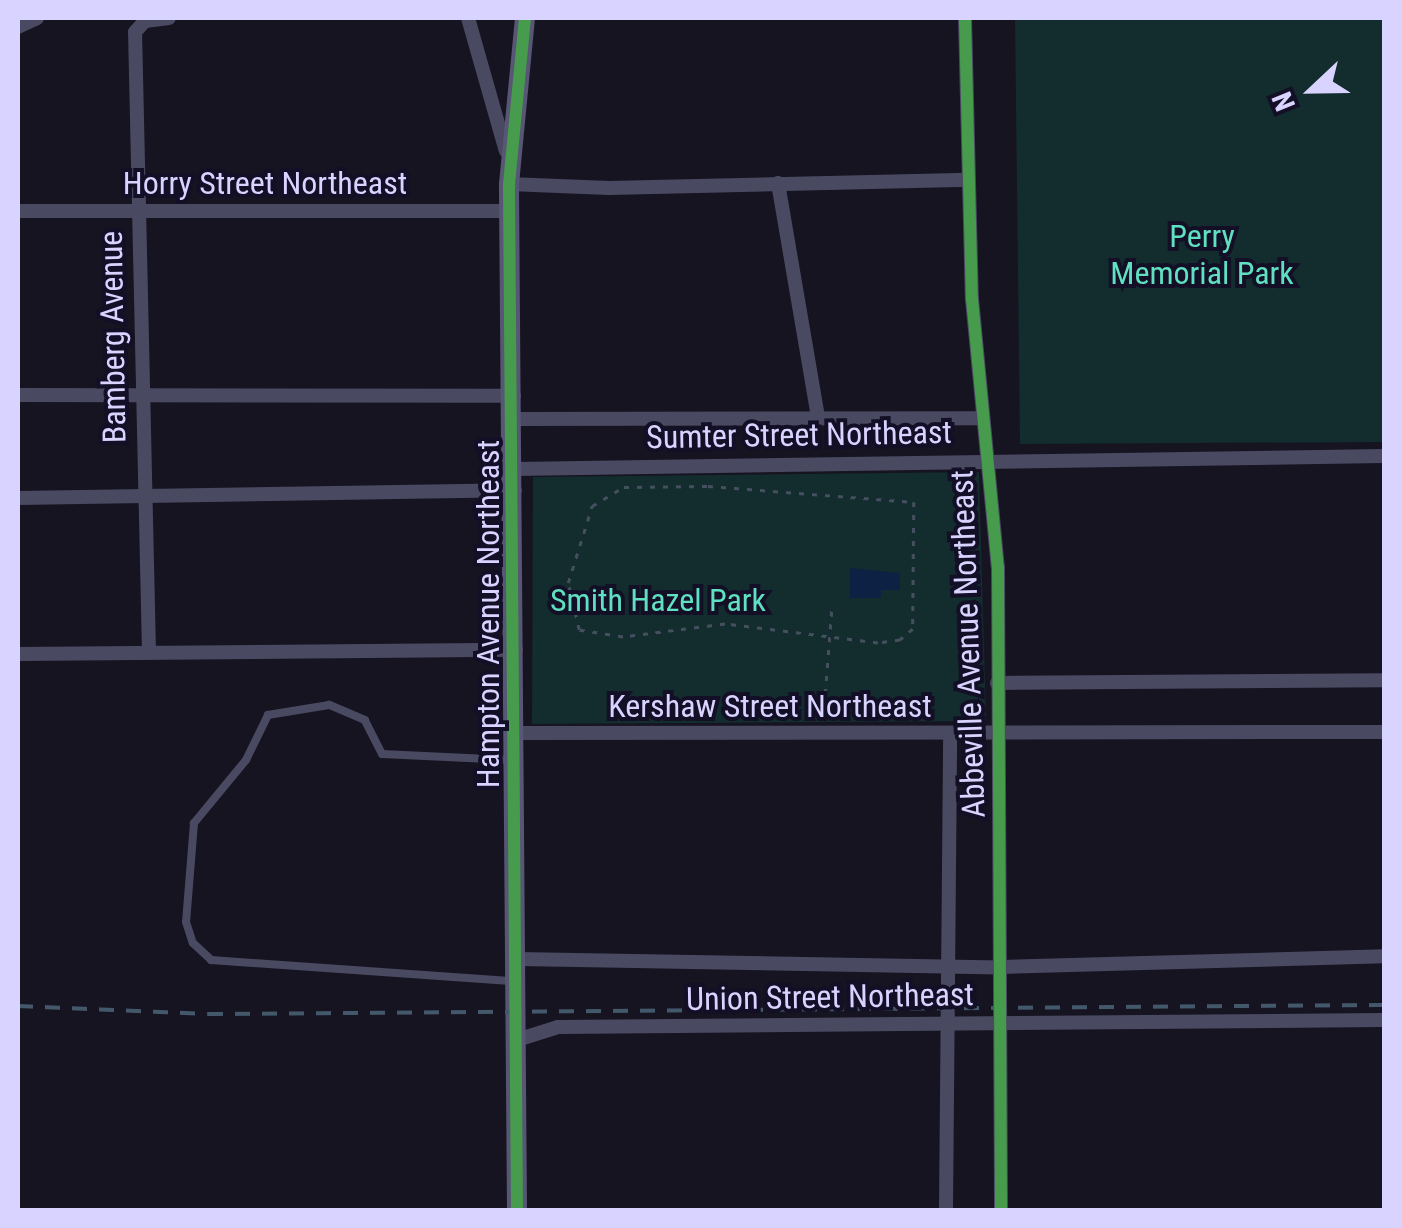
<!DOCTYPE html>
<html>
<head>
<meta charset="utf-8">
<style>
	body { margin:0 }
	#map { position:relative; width:1402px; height:1228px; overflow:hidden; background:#161421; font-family:"Roboto Condensed",sans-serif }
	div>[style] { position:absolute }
	.green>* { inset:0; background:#132c2d }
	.water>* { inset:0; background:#0d2144 }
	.path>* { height:2.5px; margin-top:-1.25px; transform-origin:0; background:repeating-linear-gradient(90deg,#44505f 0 5px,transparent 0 13px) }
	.lane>* { height:8px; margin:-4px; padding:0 4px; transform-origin:4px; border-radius:4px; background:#4a4962 }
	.street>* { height:14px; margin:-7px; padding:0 7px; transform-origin:7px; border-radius:7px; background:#4a4962 }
	.secondary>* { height:20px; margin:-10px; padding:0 10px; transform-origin:10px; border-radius:10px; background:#575674 }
	.rail>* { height:4px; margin-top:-2px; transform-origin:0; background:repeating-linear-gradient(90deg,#43596b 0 15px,transparent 0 27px) }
	.cycleway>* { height:12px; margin:-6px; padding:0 6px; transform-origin:6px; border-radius:6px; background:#469c4c }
	span { translate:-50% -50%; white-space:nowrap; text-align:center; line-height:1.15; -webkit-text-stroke:8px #130f26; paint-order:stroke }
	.street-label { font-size:32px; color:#d9d4ff }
	.park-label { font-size:32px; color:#5fe0c0 }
	.frame { position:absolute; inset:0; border:20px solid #d9d4ff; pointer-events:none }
	.north { position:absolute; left:1262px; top:40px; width:100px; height:100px; -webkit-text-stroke:8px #130f26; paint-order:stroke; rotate:248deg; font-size:28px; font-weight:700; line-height:40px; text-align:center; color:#d9d4ff }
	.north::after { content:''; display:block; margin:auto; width:35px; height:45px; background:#d9d4ff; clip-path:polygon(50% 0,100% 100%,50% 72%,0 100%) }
</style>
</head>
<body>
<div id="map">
	<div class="green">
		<div style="clip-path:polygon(1015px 18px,1384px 18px,1384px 442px,1020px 444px)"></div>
		<div style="clip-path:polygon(979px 472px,986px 721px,532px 724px,533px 477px)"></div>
	</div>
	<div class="water">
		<div style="clip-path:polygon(850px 568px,900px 573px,900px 590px,881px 590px,881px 598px,850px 598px)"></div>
	</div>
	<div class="path">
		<div style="left:708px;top:486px;width:207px;rotate:4.4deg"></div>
		<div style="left:914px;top:502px;width:127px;rotate:90.5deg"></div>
		<div style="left:913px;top:629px;width:17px;rotate:140deg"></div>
		<div style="left:900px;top:640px;width:22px;rotate:172deg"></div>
		<div style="left:878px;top:643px;width:154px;rotate:-172.9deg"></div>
		<div style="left:725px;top:624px;width:103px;rotate:172.7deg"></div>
		<div style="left:623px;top:637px;width:45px;rotate:-171deg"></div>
		<div style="left:579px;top:630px;width:48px;rotate:-103.2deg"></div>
		<div style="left:568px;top:583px;width:81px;rotate:-72.7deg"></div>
		<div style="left:592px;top:506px;width:37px;rotate:-31deg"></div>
		<div style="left:624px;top:487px;width:84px;rotate:-0.7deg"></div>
		<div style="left:825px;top:694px;width:90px;rotate:-85.6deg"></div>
	</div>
	<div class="lane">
		<div style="left:512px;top:760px;width:130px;rotate:-177.4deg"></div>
		<div style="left:382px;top:754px;width:38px;rotate:-117deg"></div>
		<div style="left:365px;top:720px;width:39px;rotate:-157deg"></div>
		<div style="left:329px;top:705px;width:62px;rotate:170.7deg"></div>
		<div style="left:268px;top:715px;width:50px;rotate:116.1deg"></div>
		<div style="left:246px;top:760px;width:82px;rotate:129.5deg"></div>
		<div style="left:194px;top:823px;width:99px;rotate:94.6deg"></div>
		<div style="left:186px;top:922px;width:22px;rotate:72deg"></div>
		<div style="left:193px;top:943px;width:25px;rotate:43deg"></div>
		<div style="left:211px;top:960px;width:304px;rotate:4deg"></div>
	</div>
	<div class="street">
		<div style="left:468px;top:18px;width:138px;rotate:74.1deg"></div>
		<div style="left:965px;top:18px;width:281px;rotate:88.6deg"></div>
		<div style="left:972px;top:299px;width:269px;rotate:84.5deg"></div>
		<div style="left:998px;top:567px;width:643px;rotate:89.73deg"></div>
		<div style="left:18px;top:27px;width:21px;rotate:-25deg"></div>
		<div style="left:508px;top:177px;width:7px;rotate:82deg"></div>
		<div style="left:509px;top:184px;width:100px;rotate:2.3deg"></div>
		<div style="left:609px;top:188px;width:360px;rotate:-1.3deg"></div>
		<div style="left:778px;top:183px;width:238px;rotate:80.3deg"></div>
		<div style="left:18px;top:211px;width:494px"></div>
		<div style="left:18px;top:395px;width:496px;rotate:0.1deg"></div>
		<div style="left:514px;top:419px;width:469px;rotate:-0.1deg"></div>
		<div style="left:515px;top:469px;width:869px;rotate:-0.86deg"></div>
		<div style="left:18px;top:498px;width:497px;rotate:-0.9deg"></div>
		<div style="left:149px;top:652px;width:620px;rotate:-91.29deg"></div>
		<div style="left:135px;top:32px;width:15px;rotate:-48deg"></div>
		<div style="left:145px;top:21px;width:24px;rotate:-7deg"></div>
		<div style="left:18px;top:654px;width:498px;rotate:-0.5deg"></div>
		<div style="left:997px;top:683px;width:387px;rotate:-0.4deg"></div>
		<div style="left:515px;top:733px;width:869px;rotate:-0.07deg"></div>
		<div style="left:518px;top:959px;width:482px;rotate:1deg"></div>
		<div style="left:1000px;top:967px;width:384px;rotate:-1.6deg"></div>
		<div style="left:517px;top:1040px;width:43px;rotate:-17.6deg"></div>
		<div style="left:558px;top:1027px;width:826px;rotate:-0.49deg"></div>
		<div style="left:946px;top:1210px;width:477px;rotate:-89.5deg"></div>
	</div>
	<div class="secondary">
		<div style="left:517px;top:1210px;width:1026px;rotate:-90.45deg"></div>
		<div style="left:509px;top:184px;width:167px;rotate:-84.5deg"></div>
	</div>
	<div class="rail">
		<div style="left:18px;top:1006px;width:190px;rotate:2.4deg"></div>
		<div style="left:208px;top:1014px;width:1176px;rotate:-0.44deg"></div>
	</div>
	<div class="cycleway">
		<div style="left:965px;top:18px;width:281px;rotate:88.6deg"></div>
		<div style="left:972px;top:299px;width:269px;rotate:84.5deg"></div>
		<div style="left:998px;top:567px;width:643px;rotate:89.73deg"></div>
		<div style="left:517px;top:1210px;width:1026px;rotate:-90.45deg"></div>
		<div style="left:509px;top:184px;width:167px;rotate:-84.5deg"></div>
	</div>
	<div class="street-label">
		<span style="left:265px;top:183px">Horry Street Northeast</span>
		<span style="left:113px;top:337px;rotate:-91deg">Bamberg Avenue</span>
		<span style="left:799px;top:435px;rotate:-1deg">Sumter Street Northeast</span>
		<span style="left:488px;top:614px;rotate:-90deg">Hampton Avenue Northeast</span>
		<span style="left:968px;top:644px;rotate:-92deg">Abbeville Avenue Northeast</span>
		<span style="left:770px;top:706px">Kershaw Street Northeast</span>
		<span style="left:830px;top:997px;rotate:-1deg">Union Street Northeast</span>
	</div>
	<div class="park-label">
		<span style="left:1202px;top:255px">Perry<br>Memorial Park</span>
		<span style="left:658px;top:600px">Smith Hazel Park</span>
	</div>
	<div class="frame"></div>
	<div class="north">N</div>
</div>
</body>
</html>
